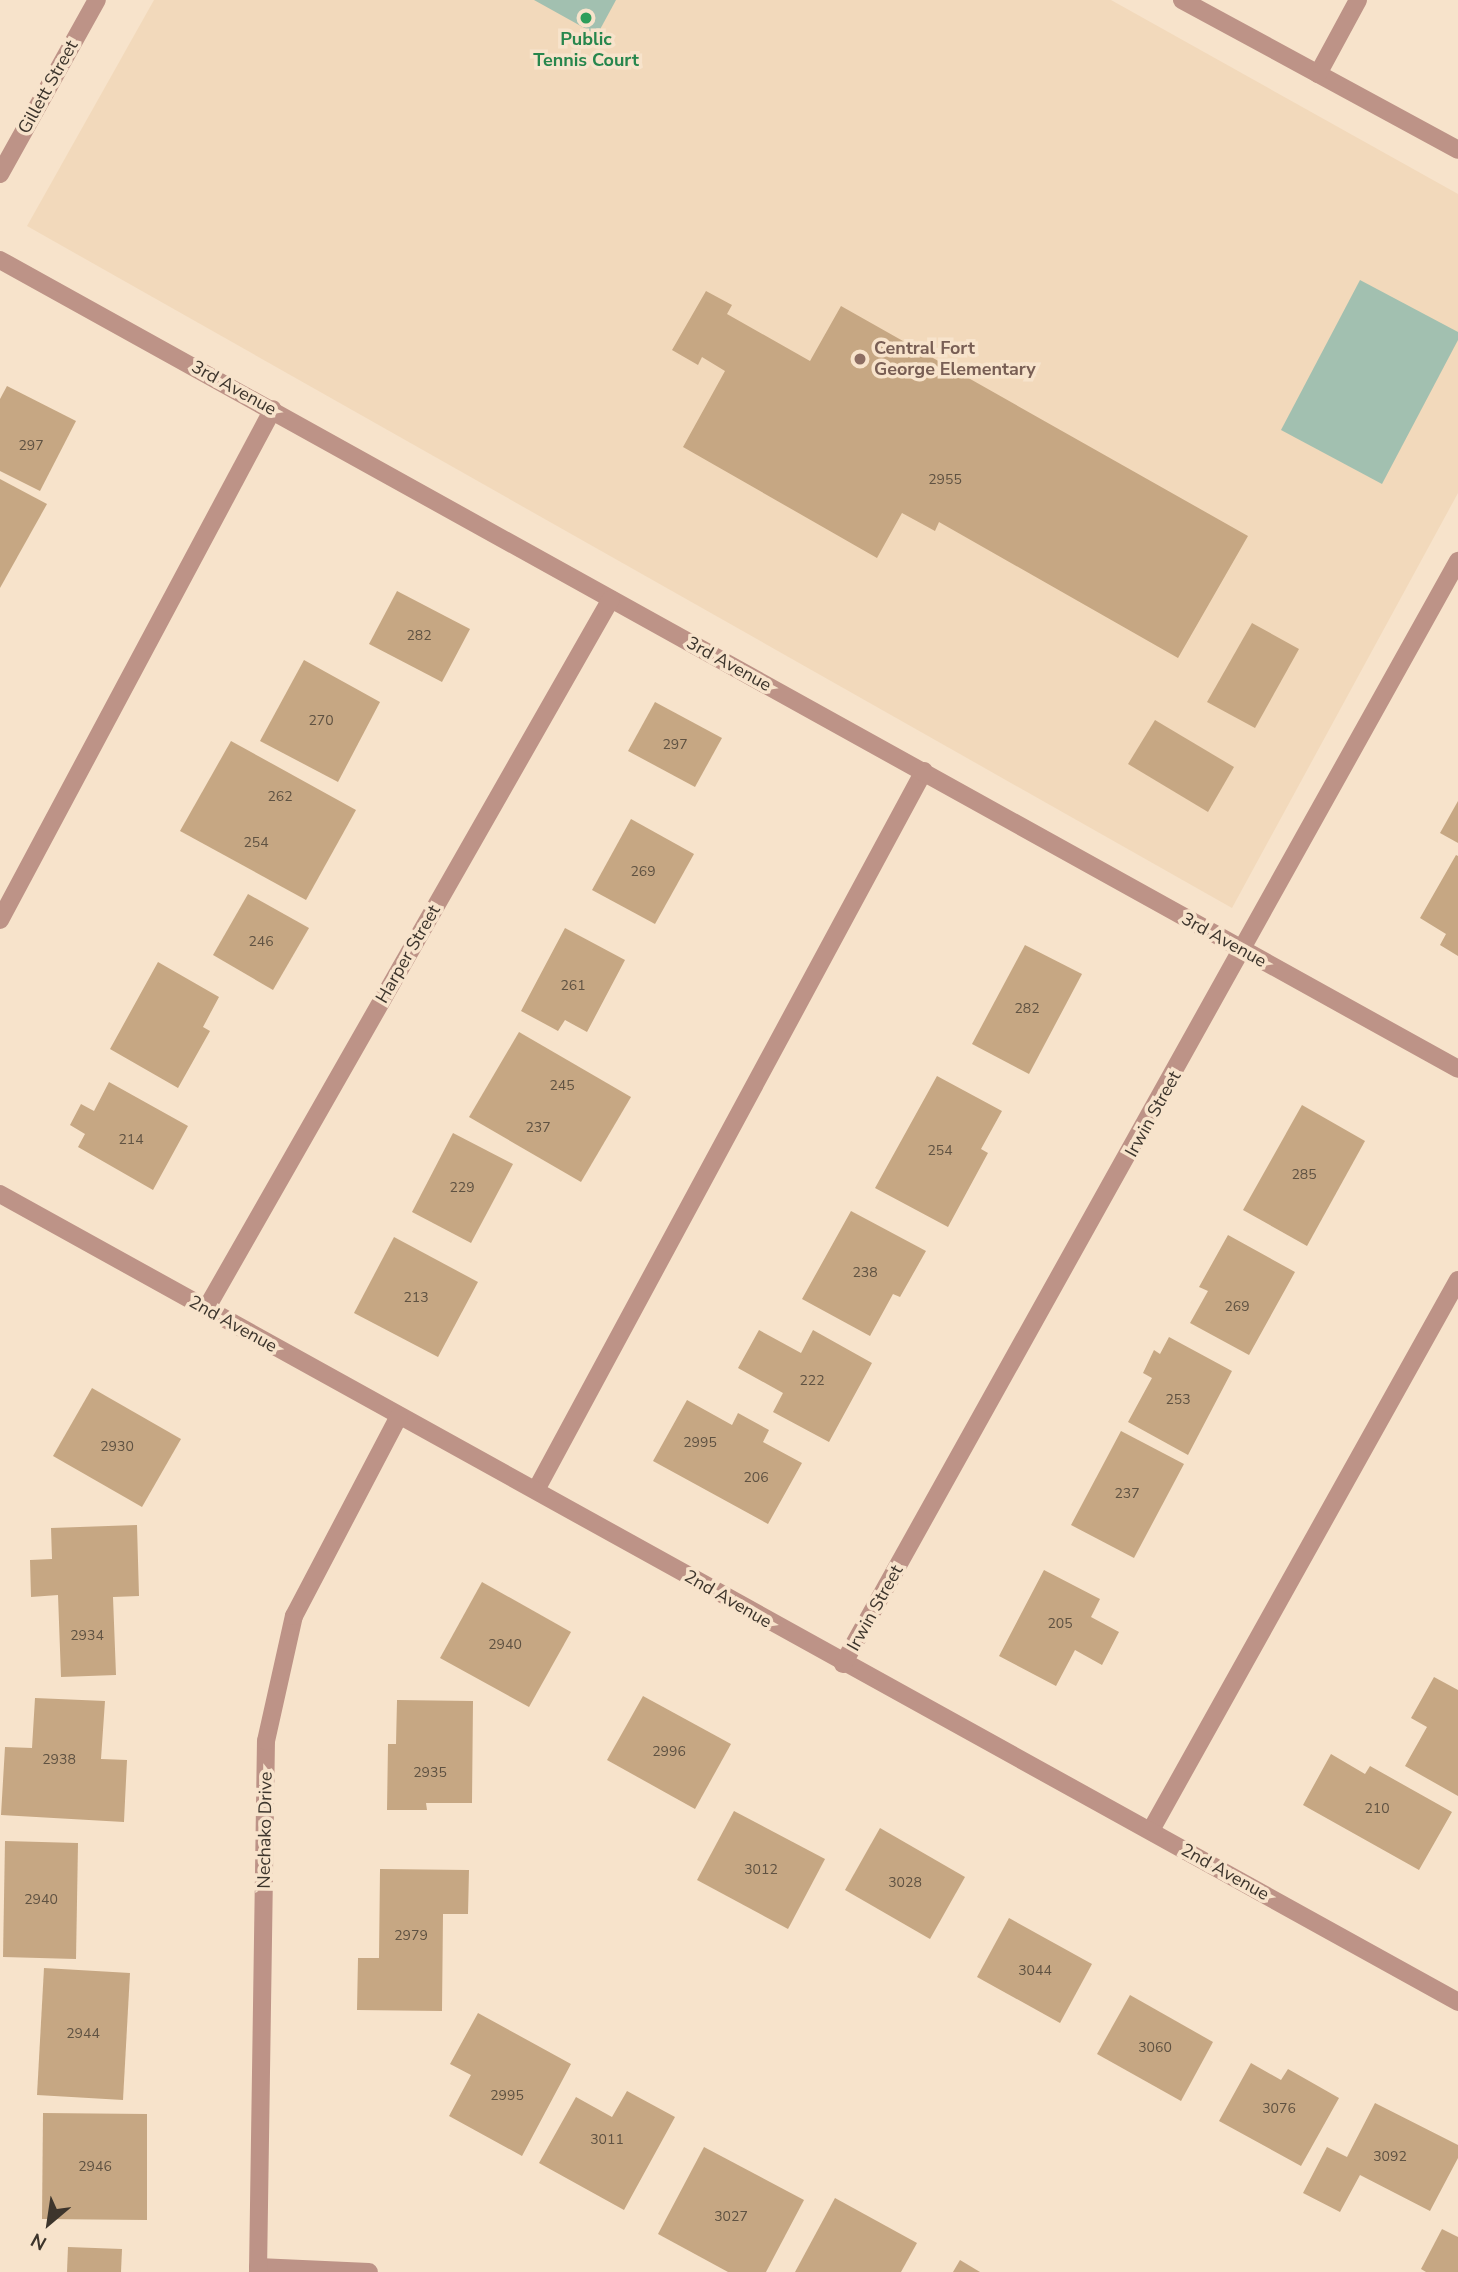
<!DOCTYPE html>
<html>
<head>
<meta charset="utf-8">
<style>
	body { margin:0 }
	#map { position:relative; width:1458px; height:2272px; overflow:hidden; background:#f7e3cb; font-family:"Nunito Sans",sans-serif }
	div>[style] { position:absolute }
	.built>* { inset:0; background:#f2d9bb }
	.green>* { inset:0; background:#a2c0b0 }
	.building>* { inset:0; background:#c6a783 }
	.lane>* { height:18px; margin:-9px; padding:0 9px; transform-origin:9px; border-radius:9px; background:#bd9387 }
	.street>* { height:18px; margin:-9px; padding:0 9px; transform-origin:9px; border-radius:9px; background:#bd9387 }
	.dots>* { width:19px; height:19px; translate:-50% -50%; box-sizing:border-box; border:4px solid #f7e3cb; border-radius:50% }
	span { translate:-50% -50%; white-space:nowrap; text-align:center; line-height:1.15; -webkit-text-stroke:7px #f7e3cb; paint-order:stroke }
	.number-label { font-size:14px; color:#5f5242 }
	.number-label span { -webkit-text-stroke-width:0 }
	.leisure-label { font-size:18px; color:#27864d; font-weight:700 }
	.street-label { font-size:18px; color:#3d352c }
	.education-label { font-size:18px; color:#785e54; font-weight:700 }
	.left { translate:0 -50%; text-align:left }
	.north { position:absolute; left:14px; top:2188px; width:70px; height:70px; -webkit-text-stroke:5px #f7e3cb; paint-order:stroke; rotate:209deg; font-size:19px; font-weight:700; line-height:28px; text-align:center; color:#3d352c }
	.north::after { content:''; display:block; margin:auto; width:24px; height:32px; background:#3d352c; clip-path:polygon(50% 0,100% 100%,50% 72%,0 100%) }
</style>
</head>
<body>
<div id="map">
	<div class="built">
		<div style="clip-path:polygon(154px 0,1111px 0,1458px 194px,1458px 493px,1232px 908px,27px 226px)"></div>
	</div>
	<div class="green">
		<div style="clip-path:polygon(534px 0,616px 0,597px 35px)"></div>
		<div style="clip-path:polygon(1360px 280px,1458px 332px,1458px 340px,1382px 484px,1281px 430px)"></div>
	</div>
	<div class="building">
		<div style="clip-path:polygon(706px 291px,732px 305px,727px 314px,810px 361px,841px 306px,1248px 536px,1178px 658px,939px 522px,935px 531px,902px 513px,877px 558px,683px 447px,725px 371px,702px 357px,698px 365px,672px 350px)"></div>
		<div style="clip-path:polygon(7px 386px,76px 421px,40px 491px,0 471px,0 399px)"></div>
		<div style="clip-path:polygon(0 479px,47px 504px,0 588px)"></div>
		<div style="clip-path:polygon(397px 591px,470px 629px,442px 682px,369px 644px)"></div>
		<div style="clip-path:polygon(1252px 623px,1299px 649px,1255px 728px,1207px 702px)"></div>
		<div style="clip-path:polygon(304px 660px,380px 702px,338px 782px,260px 741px)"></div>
		<div style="clip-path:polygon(655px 702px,722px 738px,695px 787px,628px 751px)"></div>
		<div style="clip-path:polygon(1155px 720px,1234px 767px,1208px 812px,1128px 764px)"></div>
		<div style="clip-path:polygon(231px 741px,356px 810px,306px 900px,180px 831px)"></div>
		<div style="clip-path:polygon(1458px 801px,1458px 843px,1440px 833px)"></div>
		<div style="clip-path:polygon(631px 819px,694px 854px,655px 924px,592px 890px)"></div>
		<div style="clip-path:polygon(1456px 855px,1458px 856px,1458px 956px,1440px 945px,1446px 934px,1420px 918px)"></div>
		<div style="clip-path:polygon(248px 894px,309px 928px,273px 990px,213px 955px)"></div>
		<div style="clip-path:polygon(565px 928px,625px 960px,587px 1032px,565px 1020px,558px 1031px,521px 1011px)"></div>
		<div style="clip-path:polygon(1025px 945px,1082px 974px,1029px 1074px,972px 1044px)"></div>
		<div style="clip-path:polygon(158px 962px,219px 997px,203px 1027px,210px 1031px,178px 1088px,110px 1049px)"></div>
		<div style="clip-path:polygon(519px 1032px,631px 1097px,581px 1182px,469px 1117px)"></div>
		<div style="clip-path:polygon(937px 1076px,1002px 1111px,981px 1149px,988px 1153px,948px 1227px,875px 1188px)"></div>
		<div style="clip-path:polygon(109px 1082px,188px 1126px,153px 1190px,78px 1147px,85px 1134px,70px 1125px,81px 1104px,94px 1111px)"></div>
		<div style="clip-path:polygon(1302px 1105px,1365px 1141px,1307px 1246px,1243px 1210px)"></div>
		<div style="clip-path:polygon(453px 1133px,513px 1164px,471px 1243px,412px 1212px)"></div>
		<div style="clip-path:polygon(851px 1211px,926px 1251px,900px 1297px,893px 1294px,870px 1336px,802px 1299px)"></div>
		<div style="clip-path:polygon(1228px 1235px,1295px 1272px,1249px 1355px,1190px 1323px,1208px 1291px,1199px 1287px)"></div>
		<div style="clip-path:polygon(394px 1237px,478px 1282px,438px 1357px,354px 1313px)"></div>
		<div style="clip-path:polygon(759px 1330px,801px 1353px,813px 1330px,872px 1363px,829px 1442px,773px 1412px,783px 1393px,738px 1368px)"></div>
		<div style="clip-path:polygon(1169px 1337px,1232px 1371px,1188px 1455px,1128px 1422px,1152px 1378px,1143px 1373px,1154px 1350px,1160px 1354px)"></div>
		<div style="clip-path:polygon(92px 1388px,181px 1439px,142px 1507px,53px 1456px)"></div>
		<div style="clip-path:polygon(687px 1400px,732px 1425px,738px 1413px,769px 1430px,763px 1442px,802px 1463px,768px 1524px,653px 1461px)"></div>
		<div style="clip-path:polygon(1121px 1431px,1184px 1464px,1134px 1558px,1071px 1525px)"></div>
		<div style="clip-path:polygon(137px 1525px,139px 1596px,113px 1597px,116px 1675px,61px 1677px,58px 1595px,31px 1597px,30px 1560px,52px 1559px,51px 1528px)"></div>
		<div style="clip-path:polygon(1044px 1570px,1100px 1599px,1091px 1617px,1119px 1632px,1102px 1665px,1075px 1650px,1056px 1686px,999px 1656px)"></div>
		<div style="clip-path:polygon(482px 1582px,571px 1632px,529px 1707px,440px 1658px)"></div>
		<div style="clip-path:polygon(1434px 1677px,1458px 1690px,1458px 1796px,1405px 1766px,1427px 1727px,1411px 1718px)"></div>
		<div style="clip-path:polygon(643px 1696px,731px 1744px,695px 1809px,607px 1760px)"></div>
		<div style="clip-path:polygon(35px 1698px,105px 1701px,101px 1759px,127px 1760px,124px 1822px,1px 1815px,5px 1747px,32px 1748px)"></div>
		<div style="clip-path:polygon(397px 1700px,473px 1701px,472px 1803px,426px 1803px,427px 1810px,387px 1810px,388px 1744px,396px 1744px)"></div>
		<div style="clip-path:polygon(1331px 1754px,1365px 1774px,1370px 1766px,1452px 1812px,1419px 1870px,1303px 1805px)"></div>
		<div style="clip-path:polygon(734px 1811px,825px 1859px,788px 1929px,697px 1880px)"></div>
		<div style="clip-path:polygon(880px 1828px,965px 1877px,930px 1939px,845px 1890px)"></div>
		<div style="clip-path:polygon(5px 1841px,78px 1843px,76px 1959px,3px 1957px)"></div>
		<div style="clip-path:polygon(380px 1869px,469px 1870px,468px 1914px,443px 1914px,442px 2011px,357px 2010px,358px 1958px,379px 1958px)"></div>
		<div style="clip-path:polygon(1009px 1918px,1092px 1964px,1060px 2023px,977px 1977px)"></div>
		<div style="clip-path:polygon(44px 1968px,130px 1973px,123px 2100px,37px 2095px)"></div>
		<div style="clip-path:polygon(1130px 1995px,1213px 2042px,1181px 2101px,1097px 2054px)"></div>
		<div style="clip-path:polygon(478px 2013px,571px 2064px,522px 2156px,449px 2116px,471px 2075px,450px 2064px)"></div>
		<div style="clip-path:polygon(1251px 2063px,1281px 2080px,1288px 2069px,1339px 2098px,1301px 2166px,1219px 2121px)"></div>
		<div style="clip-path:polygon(627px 2091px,675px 2117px,624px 2210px,539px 2163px,576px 2097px,612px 2117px)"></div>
		<div style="clip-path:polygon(1375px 2103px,1458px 2145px,1458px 2158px,1430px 2211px,1360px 2175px,1340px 2212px,1303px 2193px,1327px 2147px,1347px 2157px)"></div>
		<div style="clip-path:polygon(43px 2113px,147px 2114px,147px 2220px,42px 2219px)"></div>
		<div style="clip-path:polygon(704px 2147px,804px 2200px,766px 2272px,728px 2272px,658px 2234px)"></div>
		<div style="clip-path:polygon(835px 2198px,917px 2243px,901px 2272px,795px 2272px)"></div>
		<div style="clip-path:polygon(1442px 2229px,1458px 2237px,1458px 2272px,1426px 2272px,1421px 2269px)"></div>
		<div style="clip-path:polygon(68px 2247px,122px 2249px,121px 2272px,67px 2272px)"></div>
		<div style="clip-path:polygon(960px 2260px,980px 2272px,953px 2272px)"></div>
	</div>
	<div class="lane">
		<div style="left:1182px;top:0;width:314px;rotate:28.5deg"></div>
		<div style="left:1318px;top:74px;width:84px;rotate:-61.6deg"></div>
		<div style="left:0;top:920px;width:579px;rotate:-61.89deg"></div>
		<div style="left:536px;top:1490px;width:817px;rotate:-61.65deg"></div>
		<div style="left:1151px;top:1830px;width:630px;rotate:-60.83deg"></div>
	</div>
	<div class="street">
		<div style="left:0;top:174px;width:199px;rotate:-60.9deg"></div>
		<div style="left:0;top:260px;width:1667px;rotate:29.02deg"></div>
		<div style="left:0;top:1194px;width:1667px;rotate:28.99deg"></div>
		<div style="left:206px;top:1309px;width:817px;rotate:-60.3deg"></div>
		<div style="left:843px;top:1664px;width:1263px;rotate:-60.86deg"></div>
		<div style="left:258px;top:2267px;width:111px;rotate:2.6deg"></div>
		<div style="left:258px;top:2272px;width:531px;rotate:-89.14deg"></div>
		<div style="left:266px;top:1741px;width:128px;rotate:-77.4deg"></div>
		<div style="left:294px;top:1616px;width:226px;rotate:-62.3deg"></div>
	</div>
	<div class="dots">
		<div style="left:586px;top:18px;background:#2e9e5b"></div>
		<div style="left:860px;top:359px;background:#8d6e63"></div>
	</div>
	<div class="number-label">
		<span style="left:31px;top:446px">297</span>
		<span style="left:945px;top:480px">2955</span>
		<span style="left:419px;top:636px">282</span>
		<span style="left:321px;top:721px">270</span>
		<span style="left:675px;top:745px">297</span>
		<span style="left:280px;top:797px">262</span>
		<span style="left:256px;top:843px">254</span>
		<span style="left:643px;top:872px">269</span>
		<span style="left:261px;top:942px">246</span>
		<span style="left:573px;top:986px">261</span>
		<span style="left:1027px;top:1009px">282</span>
		<span style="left:562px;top:1086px">245</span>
		<span style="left:538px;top:1128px">237</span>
		<span style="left:131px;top:1140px">214</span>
		<span style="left:940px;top:1151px">254</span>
		<span style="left:1304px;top:1175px">285</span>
		<span style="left:462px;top:1188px">229</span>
		<span style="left:865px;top:1273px">238</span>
		<span style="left:416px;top:1298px">213</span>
		<span style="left:1237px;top:1307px">269</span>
		<span style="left:812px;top:1381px">222</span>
		<span style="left:1178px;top:1400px">253</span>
		<span style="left:700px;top:1443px">2995</span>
		<span style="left:117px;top:1447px">2930</span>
		<span style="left:756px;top:1478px">206</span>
		<span style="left:1127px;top:1494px">237</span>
		<span style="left:1060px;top:1624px">205</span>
		<span style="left:87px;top:1636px">2934</span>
		<span style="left:505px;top:1645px">2940</span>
		<span style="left:669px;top:1752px">2996</span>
		<span style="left:59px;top:1760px">2938</span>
		<span style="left:430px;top:1773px">2935</span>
		<span style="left:1377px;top:1809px">210</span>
		<span style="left:761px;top:1870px">3012</span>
		<span style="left:905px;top:1883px">3028</span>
		<span style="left:41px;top:1900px">2940</span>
		<span style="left:411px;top:1936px">2979</span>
		<span style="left:1035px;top:1971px">3044</span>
		<span style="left:83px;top:2034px">2944</span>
		<span style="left:1155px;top:2048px">3060</span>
		<span style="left:507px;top:2096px">2995</span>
		<span style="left:1279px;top:2109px">3076</span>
		<span style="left:607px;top:2140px">3011</span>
		<span style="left:1390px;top:2157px">3092</span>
		<span style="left:95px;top:2167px">2946</span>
		<span style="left:731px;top:2217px">3027</span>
	</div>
	<div class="leisure-label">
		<span style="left:586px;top:50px">Public<br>Tennis Court</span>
	</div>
	<div class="street-label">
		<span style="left:48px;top:87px;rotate:-61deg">Gillett Street</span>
		<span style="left:234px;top:388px;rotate:29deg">3rd Avenue</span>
		<span style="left:729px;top:664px;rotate:29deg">3rd Avenue</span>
		<span style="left:1224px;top:940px;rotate:29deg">3rd Avenue</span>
		<span style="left:408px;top:954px;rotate:-60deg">Harper Street</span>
		<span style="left:1153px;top:1114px;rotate:-61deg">Irwin Street</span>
		<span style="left:233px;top:1324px;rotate:29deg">2nd Avenue</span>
		<span style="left:728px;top:1599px;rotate:30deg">2nd Avenue</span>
		<span style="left:875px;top:1608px;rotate:-61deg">Irwin Street</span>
		<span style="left:265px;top:1830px;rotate:-89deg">Nechako Drive</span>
		<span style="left:1225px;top:1872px;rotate:29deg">2nd Avenue</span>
	</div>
	<div class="education-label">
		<span class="left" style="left:874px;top:359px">Central Fort<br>George Elementary</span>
	</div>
	<div class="north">N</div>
</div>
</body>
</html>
